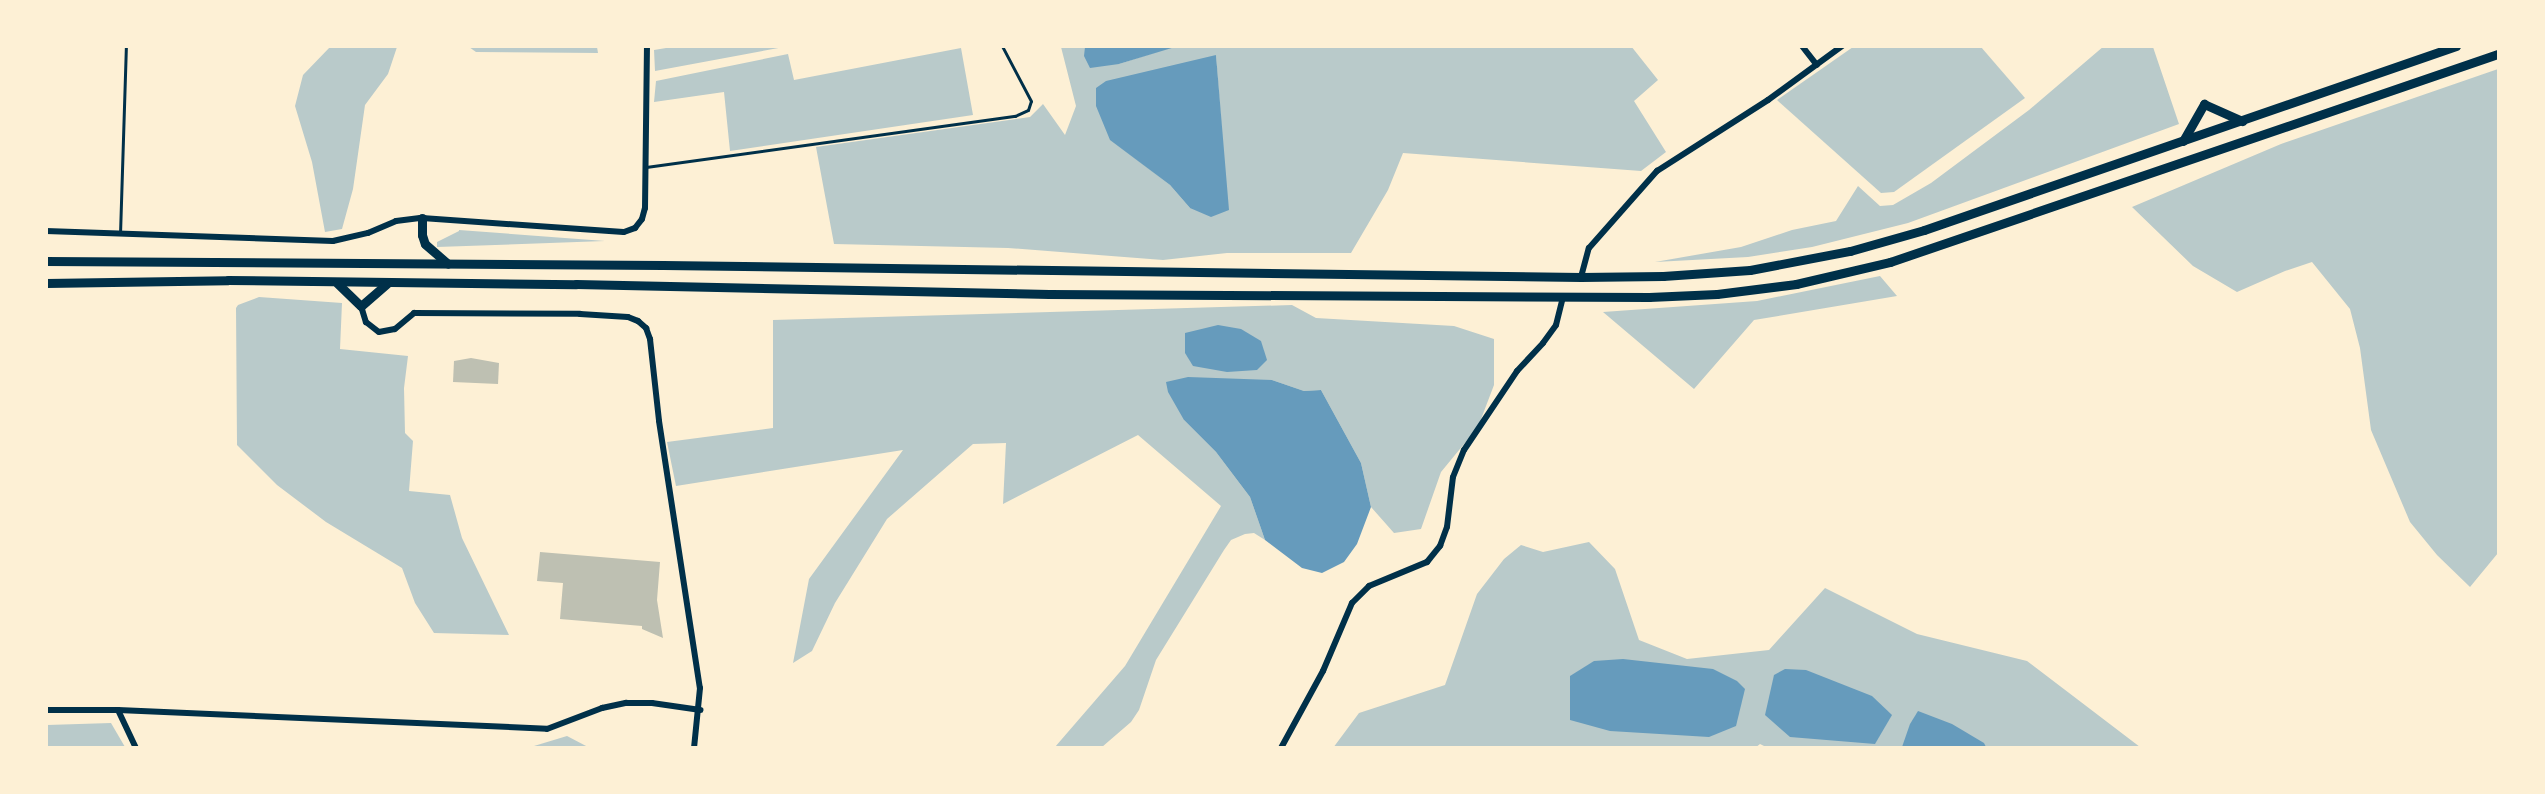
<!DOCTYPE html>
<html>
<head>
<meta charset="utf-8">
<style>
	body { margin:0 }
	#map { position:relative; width:2545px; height:794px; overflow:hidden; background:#fdf0d5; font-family:"Sofia Sans Condensed",sans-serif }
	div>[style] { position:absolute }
	.green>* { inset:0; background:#b9caca }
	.water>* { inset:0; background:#669bbc }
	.building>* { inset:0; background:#bec0b2 }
	.service>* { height:3px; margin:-1.5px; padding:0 1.5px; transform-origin:1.5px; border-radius:1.5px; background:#003049 }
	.minor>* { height:6px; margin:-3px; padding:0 3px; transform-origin:3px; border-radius:3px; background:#003049 }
	.primary>* { height:9px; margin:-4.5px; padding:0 4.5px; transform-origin:4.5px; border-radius:4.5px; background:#003049 }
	span { translate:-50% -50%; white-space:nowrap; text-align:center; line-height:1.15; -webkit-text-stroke:6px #fdf0d5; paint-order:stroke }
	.frame { position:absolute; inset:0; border:48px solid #fdf0d5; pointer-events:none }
</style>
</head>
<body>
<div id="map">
	<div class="green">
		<div style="clip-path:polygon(evenodd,1175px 46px,1631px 46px,1658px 80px,1634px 101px,1666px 152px,1641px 171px,1403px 153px,1388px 190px,1351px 253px,1227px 253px,1163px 260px,1008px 248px,834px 244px,816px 147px,1030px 117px,1043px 104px,1065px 135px,1076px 106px,1061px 47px,1085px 47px,1085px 56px,1119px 64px,1175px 46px,1216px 55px,1225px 175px,1190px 208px,1170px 185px,1110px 139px,1216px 55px)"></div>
		<div style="clip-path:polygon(2104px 46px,2153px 47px,2179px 124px,1908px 223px,1812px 247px,1748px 257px,1655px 262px,1741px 247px,1792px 230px,1836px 221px,1858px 186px,1880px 206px,1893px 205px,1931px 183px,2029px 110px)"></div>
		<div style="clip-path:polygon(330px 47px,397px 47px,388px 74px,365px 105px,353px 189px,342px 229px,325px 232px,312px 162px,295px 106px,303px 75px)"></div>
		<div style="clip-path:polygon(469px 47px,597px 47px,598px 53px,476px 52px)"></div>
		<div style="clip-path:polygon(672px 47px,672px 46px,784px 47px,655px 71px,654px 50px)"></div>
		<div style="clip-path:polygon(1853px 47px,1981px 47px,2025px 98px,1894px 192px,1881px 193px,1777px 100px)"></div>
		<div style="clip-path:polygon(961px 48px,973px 115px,730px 151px,724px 92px,654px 102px,656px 81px,788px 54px,794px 80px)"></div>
		<div style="clip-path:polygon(2498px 69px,2498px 553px,2470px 587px,2437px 555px,2410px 522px,2371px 430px,2360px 348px,2350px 309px,2312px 262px,2285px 271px,2237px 292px,2193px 266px,2132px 207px,2281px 144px)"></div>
		<div style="clip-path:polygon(459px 231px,459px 230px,605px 241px,437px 247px,437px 242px)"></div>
		<div style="clip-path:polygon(1880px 276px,1897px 296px,1754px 320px,1694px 389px,1603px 312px,1757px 301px)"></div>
		<div style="clip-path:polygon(259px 297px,342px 303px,340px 349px,408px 356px,404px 388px,405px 433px,413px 441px,409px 491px,450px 495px,462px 538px,509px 635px,434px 633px,415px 603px,402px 568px,326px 522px,277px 485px,237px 445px,236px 308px,238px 305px)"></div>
		<div style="clip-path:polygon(1292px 305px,1316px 318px,1454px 326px,1494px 339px,1494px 385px,1478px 427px,1441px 472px,1421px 529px,1394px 533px,1371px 507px,1361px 463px,1321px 390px,1304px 391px,1272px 380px,1184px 420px,1216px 452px,1250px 497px,1265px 540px,1254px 533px,1245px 534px,1231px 540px,1224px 550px,1156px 660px,1139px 710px,1131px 722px,1102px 747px,1055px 747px,1125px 666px,1221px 506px,1138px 435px,1003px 504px,1006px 443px,973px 444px,887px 519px,835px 603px,812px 651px,793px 663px,809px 579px,903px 450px,676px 486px,667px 442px,773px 428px,773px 320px)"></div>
		<div style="clip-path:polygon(1589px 542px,1615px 569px,1639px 640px,1687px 659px,1769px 650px,1825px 588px,1917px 634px,2027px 661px,2140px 747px,1768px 748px,1760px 744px,1755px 748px,1333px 748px,1359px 713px,1445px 685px,1477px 594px,1504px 559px,1521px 545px,1543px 552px)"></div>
		<div style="clip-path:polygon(111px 723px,125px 747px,47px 747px,47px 725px)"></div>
		<div style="clip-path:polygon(567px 736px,588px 747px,534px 746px)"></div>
	</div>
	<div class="water">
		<div style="clip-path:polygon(1085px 47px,1085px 46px,1175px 47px,1119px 64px,1090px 68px,1084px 56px)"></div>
		<div style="clip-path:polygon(1216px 55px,1229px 210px,1211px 217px,1190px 208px,1170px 185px,1110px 140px,1096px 106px,1096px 88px,1106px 81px)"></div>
		<div style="clip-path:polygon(1218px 325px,1241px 329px,1261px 341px,1267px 360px,1257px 370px,1227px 372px,1193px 366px,1185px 353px,1185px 333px)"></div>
		<div style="clip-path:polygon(1188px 377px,1272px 380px,1304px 391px,1321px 390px,1361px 463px,1371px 507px,1357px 544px,1344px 562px,1322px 573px,1302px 568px,1265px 540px,1250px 497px,1216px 452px,1184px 420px,1168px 392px,1166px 382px)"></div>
		<div style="clip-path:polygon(1623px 659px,1713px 669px,1737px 681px,1745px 689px,1736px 726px,1709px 737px,1610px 731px,1570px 720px,1570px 676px,1594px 661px)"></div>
		<div style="clip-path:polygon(1785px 669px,1806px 670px,1872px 696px,1892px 715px,1875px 744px,1790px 737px,1765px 715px,1774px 675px)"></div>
		<div style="clip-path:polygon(1918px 711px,1952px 724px,1984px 743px,1986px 747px,1902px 747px,1910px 724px)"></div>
	</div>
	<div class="building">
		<div style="clip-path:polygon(471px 358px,499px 363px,498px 384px,453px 382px,454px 361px)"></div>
		<div style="clip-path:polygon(540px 552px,660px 562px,657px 600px,663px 638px,642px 629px,642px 626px,560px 619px,563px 583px,537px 581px)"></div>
	</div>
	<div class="service">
		<div style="left:646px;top:167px;width:373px;rotate:-7.9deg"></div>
		<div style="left:1015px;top:116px;width:14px;rotate:-25deg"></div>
		<div style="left:1028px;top:110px;width:9px;rotate:-72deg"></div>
		<div style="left:1031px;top:101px;width:62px;rotate:-117.8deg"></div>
		<div style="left:120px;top:234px;width:188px;rotate:-88.2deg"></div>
	</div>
	<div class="minor">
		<div style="left:1802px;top:46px;width:24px;rotate:52deg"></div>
		<div style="left:46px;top:231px;width:287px;rotate:2deg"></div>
		<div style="left:333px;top:241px;width:36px;rotate:-13deg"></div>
		<div style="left:368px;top:233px;width:30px;rotate:-23deg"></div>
		<div style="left:396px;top:221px;width:26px;rotate:-7deg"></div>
		<div style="left:422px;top:218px;width:202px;rotate:4deg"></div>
		<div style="left:624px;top:232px;width:12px;rotate:-20deg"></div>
		<div style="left:635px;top:228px;width:11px;rotate:-52deg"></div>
		<div style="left:642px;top:219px;width:11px;rotate:-75deg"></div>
		<div style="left:645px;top:208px;width:162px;rotate:-89.3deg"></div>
		<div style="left:1581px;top:277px;width:30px;rotate:-75deg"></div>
		<div style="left:1589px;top:248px;width:103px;rotate:-48.6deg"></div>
		<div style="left:1657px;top:171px;width:132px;rotate:-32.6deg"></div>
		<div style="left:1768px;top:100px;width:92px;rotate:-36.1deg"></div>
		<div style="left:361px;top:306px;width:17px;rotate:73deg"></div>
		<div style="left:366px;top:322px;width:16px;rotate:38deg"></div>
		<div style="left:379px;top:332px;width:16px;rotate:-11deg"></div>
		<div style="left:395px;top:329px;width:25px;rotate:-40deg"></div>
		<div style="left:414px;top:313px;width:166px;rotate:0.3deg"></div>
		<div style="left:580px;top:314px;width:48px;rotate:3.6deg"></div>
		<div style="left:628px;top:317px;width:11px;rotate:22deg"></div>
		<div style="left:638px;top:321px;width:11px;rotate:41deg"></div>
		<div style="left:646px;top:328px;width:12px;rotate:70deg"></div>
		<div style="left:650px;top:339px;width:82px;rotate:83.7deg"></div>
		<div style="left:659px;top:421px;width:270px;rotate:81.3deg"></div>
		<div style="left:700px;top:688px;width:60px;rotate:95.7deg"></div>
		<div style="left:46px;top:710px;width:72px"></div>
		<div style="left:118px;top:710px;width:42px;rotate:64.7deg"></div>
		<div style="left:118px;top:710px;width:429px;rotate:2.5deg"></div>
		<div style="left:547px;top:729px;width:59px;rotate:-20.9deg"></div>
		<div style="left:602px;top:708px;width:25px;rotate:-12deg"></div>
		<div style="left:626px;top:703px;width:26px"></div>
		<div style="left:652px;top:703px;width:49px;rotate:8.3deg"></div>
		<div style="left:1281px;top:748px;width:88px;rotate:-61.4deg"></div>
		<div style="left:1323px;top:671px;width:74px;rotate:-66.9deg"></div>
		<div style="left:1352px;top:603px;width:24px;rotate:-45deg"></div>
		<div style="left:1369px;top:586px;width:63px;rotate:-22.5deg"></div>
		<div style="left:1427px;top:562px;width:21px;rotate:-51deg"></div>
		<div style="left:1440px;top:546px;width:20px;rotate:-70deg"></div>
		<div style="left:1447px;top:527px;width:50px;rotate:-83.2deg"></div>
		<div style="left:1453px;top:477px;width:29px;rotate:-68deg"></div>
		<div style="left:1464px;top:450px;width:95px;rotate:-56.1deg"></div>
		<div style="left:1517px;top:371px;width:38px;rotate:-47deg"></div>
		<div style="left:1543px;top:343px;width:22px;rotate:-54deg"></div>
		<div style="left:1556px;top:325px;width:29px;rotate:-76deg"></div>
	</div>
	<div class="primary">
		<div style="left:2183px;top:141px;width:43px;rotate:-60.4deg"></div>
		<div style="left:2204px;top:104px;width:42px;rotate:24.1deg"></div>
		<div style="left:422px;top:218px;width:17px;rotate:90deg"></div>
		<div style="left:422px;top:235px;width:9px;rotate:72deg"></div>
		<div style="left:425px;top:244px;width:30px;rotate:41deg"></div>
		<div style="left:46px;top:261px;width:617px;rotate:0.37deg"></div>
		<div style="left:663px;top:265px;width:918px;rotate:0.75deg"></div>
		<div style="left:1581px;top:277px;width:82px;rotate:-0.7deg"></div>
		<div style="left:1663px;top:276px;width:87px;rotate:-3.9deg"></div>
		<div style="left:1750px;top:270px;width:102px;rotate:-10.8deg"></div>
		<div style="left:1850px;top:251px;width:77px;rotate:-15.8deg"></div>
		<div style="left:1924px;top:230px;width:563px;rotate:-19.08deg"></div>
		<div style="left:46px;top:283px;width:182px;rotate:-0.9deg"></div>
		<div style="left:228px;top:280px;width:348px;rotate:0.7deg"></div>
		<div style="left:576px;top:284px;width:473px;rotate:1.2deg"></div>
		<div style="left:1049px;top:294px;width:600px;rotate:0.29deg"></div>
		<div style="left:1649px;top:297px;width:68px;rotate:-2.5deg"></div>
		<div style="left:1717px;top:294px;width:80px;rotate:-7.2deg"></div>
		<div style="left:1796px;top:284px;width:97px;rotate:-13.2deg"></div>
		<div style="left:1890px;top:262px;width:643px;rotate:-18.89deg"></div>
		<div style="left:337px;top:283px;width:33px;rotate:44deg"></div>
		<div style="left:361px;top:306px;width:35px;rotate:-41deg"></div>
	</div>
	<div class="frame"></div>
</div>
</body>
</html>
